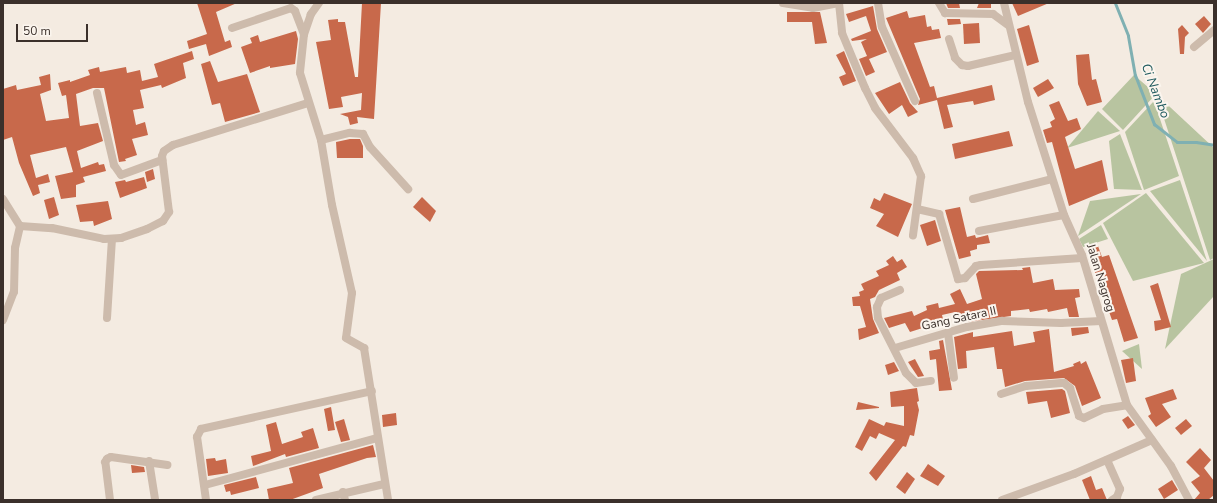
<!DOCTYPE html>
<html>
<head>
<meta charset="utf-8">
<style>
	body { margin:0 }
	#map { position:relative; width:1217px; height:503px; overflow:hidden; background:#f4ebe1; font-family:"Nunito Sans",sans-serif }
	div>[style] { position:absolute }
	.green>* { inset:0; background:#b8c4a0 }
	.stream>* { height:3px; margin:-1.5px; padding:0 1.5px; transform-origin:1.5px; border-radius:1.5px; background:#7fb0b2 }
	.building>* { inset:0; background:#c8694b }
	.minor>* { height:8px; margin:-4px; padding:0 4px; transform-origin:4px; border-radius:4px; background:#cdbbac }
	span { translate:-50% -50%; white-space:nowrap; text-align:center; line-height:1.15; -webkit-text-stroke:4px #fbf5ee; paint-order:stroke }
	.street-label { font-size:12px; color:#3b302b }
	.water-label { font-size:13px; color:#1f5a5e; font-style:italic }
	.frame { position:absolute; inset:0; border:4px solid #3b302b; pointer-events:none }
	.scale { position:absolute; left:16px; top:24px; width:72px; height:18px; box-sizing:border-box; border:2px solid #3b302b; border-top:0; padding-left:5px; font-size:12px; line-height:14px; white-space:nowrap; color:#3b302b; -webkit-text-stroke:3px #fbf5ee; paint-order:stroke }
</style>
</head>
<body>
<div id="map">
	<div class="green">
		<div style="clip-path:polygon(1134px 75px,1156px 94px,1214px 148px,1214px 258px,1210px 260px,1156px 94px,1123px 130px,1102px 109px)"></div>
		<div style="clip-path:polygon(1154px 101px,1179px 176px,1144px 190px,1125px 132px)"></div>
		<div style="clip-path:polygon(1098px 111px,1120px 131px,1067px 148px)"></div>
		<div style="clip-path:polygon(1120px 134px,1142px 190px,1114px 189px,1109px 141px)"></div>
		<div style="clip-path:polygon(1180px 180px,1207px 261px,1150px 191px)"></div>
		<div style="clip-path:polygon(1146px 193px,1204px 263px,1133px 281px,1103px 223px)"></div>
		<div style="clip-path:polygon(1141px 194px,1078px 236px,1090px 201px)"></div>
		<div style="clip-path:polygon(1101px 225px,1108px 239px,1083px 247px,1079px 239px)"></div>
		<div style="clip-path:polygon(1214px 259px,1214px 296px,1165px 349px,1181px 274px)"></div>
		<div style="clip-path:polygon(1139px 344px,1142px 369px,1122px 351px)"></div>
	</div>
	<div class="stream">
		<div style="left:1115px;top:3px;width:35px;rotate:68deg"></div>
		<div style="left:1128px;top:36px;width:40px;rotate:80deg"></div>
		<div style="left:1135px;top:75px;width:53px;rotate:68.8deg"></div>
		<div style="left:1154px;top:124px;width:29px;rotate:38deg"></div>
		<div style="left:1177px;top:142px;width:19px"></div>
		<div style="left:1196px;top:142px;width:18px;rotate:9deg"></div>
	</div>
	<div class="building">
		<div style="clip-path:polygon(197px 3px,237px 3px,216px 12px,225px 42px,230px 40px,232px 47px,209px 56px,206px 44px,189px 49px,187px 41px,207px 34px)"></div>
		<div style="clip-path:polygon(362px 3px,381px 3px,374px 119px,357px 117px,358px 123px,350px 125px,348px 117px,340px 114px,361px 110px,362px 93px,341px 97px,343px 107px,329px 109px,316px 42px,331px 40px,328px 20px,338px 19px,338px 22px,345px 22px,355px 77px,358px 77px)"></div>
		<div style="clip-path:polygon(946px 3px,959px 3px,960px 8px,948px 8px)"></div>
		<div style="clip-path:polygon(979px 3px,991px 3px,991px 8px,977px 8px)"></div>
		<div style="clip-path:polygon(1012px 3px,1049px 3px,1018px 16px)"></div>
		<div style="clip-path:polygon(873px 6px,877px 29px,887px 52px,869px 59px,875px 72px,866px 76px,859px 59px,867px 56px,861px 42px,867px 39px,852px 41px,851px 39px,871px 31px,866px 16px,849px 22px,846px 14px)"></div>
		<div style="clip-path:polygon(907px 11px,909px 18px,925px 15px,927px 27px,931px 26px,932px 30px,939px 29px,941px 38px,914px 43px,930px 87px,934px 86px,937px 98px,992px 85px,995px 100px,974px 105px,973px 101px,947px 105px,953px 127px,944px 129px,937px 100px,918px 105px,920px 99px,886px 18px)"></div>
		<div style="clip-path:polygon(787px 12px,820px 12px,827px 43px,815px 44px,812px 22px,787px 22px)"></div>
		<div style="clip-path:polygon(1204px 16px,1211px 24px,1203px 33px,1195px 24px)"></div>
		<div style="clip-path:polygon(947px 19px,960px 19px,961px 24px,948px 25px)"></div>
		<div style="clip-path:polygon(979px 23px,980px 43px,964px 44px,963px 24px)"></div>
		<div style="clip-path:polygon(1029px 25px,1039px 62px,1027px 66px,1017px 29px)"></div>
		<div style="clip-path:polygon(1182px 25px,1189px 33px,1185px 37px,1184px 54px,1180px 54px,1178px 29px)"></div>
		<div style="clip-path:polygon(296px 31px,298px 39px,295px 64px,270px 68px,270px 66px,250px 73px,241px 47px,252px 43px,250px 38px,258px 35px,260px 42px)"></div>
		<div style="clip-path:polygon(192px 51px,194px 59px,183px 63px,186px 78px,162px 88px,161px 85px,140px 90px,144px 108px,133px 110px,136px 125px,145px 122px,148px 135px,132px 139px,137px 155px,125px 159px,126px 161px,119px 162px,104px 88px,93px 88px,76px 94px,80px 126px,98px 123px,103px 141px,77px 151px,81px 168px,98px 162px,99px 165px,104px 164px,106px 171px,83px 177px,85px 182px,76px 185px,76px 197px,61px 199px,55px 176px,73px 172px,66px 147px,30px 155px,36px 178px,48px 174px,50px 182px,38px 185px,40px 193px,33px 196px,19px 163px,12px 137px,3px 140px,3px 89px,16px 85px,17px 90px,41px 85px,39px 77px,50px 74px,51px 90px,40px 94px,46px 121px,69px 118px,66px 95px,62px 96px,58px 83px,70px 80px,70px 82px,90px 75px,88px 70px,99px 67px,100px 72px,126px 67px,127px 73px,140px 70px,142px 81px,158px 77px,154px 64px)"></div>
		<div style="clip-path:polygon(844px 51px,856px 81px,843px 86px,839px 77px,846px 74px,836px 55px)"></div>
		<div style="clip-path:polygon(1089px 54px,1092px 80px,1096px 79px,1102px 102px,1087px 106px,1078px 84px,1076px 55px)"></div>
		<div style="clip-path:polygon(210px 61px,218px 82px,247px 74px,260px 112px,225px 122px,220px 103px,212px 105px,201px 64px)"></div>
		<div style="clip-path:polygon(1048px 79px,1054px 88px,1038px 97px,1033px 88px)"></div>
		<div style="clip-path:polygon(900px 82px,910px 103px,918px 112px,908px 117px,902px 105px,889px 114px,875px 93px)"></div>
		<div style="clip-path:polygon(1059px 101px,1068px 121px,1077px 118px,1081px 129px,1065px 137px,1075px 169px,1102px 160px,1108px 190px,1069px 206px,1052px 142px,1047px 143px,1043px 130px,1052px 127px,1050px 122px,1055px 119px,1049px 105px)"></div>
		<div style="clip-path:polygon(1009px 131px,1013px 146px,955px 159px,952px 144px)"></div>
		<div style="clip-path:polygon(350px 139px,360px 139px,363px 146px,363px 158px,337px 158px,336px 142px)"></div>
		<div style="clip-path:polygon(153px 169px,155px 179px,147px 182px,145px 172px)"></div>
		<div style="clip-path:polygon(144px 177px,147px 188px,120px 198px,115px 182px,125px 180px,126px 182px)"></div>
		<div style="clip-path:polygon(884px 193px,912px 204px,898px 237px,876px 226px,884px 214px,870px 208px,874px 198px,880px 201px)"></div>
		<div style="clip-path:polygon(54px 197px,59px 215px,49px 219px,44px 200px)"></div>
		<div style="clip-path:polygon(422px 197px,436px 211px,430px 222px,413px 207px)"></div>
		<div style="clip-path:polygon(108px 201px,112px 219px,94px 226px,93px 221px,80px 222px,76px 205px)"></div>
		<div style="clip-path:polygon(960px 207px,967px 237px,975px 235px,976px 238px,988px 235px,990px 243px,977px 245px,977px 249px,970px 251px,971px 256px,959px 259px,945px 210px)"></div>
		<div style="clip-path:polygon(935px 220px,941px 241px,927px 246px,920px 225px)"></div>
		<div style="clip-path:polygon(1098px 246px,1102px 257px,1109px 255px,1138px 338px,1124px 342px,1117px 319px,1112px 320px,1087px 250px)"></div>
		<div style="clip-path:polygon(893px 256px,897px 262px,902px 259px,907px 267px,897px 273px,900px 280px,879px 290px,875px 297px,870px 299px,873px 319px,879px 333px,859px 340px,858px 329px,866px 327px,860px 306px,853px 306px,852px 297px,860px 296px,859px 292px,864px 290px,861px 284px,879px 276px,876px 271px,889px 265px,886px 261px)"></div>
		<div style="clip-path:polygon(1030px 267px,1033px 283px,1053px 279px,1055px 290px,1079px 289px,1080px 297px,1075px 298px,1079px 317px,1069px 317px,1067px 308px,1048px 312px,1047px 309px,1030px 312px,1029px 309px,1011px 311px,1011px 316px,960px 323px,955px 312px,942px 315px,943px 319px,931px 323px,932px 325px,910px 332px,905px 323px,889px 328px,884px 318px,912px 311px,914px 316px,927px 310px,926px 306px,938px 303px,939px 308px,955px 304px,950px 294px,960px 289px,967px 304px,982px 299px,976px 274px,979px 271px,1023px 270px,1022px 268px)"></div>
		<div style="clip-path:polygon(1158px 283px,1171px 327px,1155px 331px,1154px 321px,1161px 320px,1150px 286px)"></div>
		<div style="clip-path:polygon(1088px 327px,1089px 333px,1072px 336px,1071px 328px)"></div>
		<div style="clip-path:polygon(1049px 329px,1054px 372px,1074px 366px,1073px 364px,1080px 361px,1081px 364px,1086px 361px,1101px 398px,1082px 406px,1075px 386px,1064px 378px,1025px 381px,1005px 387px,1002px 369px,997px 369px,994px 347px,966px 351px,967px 368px,958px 369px,954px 337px,973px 332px,973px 337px,1012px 331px,1014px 346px,1035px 342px,1033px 332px)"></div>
		<div style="clip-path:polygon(943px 340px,952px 390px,939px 391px,936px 359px,930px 360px,929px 351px,940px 349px,939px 341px)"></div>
		<div style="clip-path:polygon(1133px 358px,1136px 381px,1126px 383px,1121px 360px)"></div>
		<div style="clip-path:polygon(915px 359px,924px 376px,918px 377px,908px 362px)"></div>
		<div style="clip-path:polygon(894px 362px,899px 371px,888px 375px,885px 365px)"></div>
		<div style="clip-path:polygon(917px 388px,919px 401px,917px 402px,919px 410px,914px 436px,910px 435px,906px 447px,903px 446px,876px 481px,869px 473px,895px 440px,879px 433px,876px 439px,870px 436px,862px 451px,855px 447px,869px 419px,884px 426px,886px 422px,904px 426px,904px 406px,891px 407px,890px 392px)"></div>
		<div style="clip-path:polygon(1062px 389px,1065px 391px,1070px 413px,1051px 418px,1047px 401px,1028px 404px,1026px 392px)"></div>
		<div style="clip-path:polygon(1173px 389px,1177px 399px,1162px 404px,1171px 417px,1156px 427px,1148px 416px,1151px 414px,1145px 398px)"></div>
		<div style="clip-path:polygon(858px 402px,879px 407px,879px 408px,856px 410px)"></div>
		<div style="clip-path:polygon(331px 407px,335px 430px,328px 431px,324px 409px)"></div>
		<div style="clip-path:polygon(396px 413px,397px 425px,383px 427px,382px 415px)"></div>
		<div style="clip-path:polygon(1128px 416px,1135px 425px,1128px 429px,1122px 420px)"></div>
		<div style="clip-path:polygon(344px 419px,350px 440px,341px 442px,335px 422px)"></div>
		<div style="clip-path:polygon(1186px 419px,1192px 426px,1181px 435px,1175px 428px)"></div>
		<div style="clip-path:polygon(276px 422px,282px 444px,303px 437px,301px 432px,313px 428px,319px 448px,286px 457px,285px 454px,253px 466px,251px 456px,271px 451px,266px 425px)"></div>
		<div style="clip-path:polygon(373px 445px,376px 457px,367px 458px,319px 474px,323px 488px,290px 500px,269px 500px,267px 489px,293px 483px,289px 468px)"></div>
		<div style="clip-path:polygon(1200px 448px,1211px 460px,1204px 468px,1214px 481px,1214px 495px,1208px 500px,1194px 500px,1200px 493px,1191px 482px,1200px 476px,1186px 462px)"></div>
		<div style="clip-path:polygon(215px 458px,216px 461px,226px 459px,228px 473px,208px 476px,206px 459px)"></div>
		<div style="clip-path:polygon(928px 464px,945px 476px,938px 486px,920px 476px)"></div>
		<div style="clip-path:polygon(131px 465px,144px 467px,145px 472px,132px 473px)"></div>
		<div style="clip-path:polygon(907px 472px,915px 479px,905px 494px,896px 487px)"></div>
		<div style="clip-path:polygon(1091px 476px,1096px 490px,1102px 488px,1107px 500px,1090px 500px,1082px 480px)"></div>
		<div style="clip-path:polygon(256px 477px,259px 488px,231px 495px,230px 491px,226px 492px,224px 485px)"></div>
		<div style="clip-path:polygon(1172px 480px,1178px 490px,1164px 499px,1158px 489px)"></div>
	</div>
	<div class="minor">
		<div style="left:319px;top:3px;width:14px;rotate:126deg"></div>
		<div style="left:311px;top:14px;width:21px;rotate:109deg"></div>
		<div style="left:304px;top:34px;width:39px;rotate:96deg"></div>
		<div style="left:300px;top:73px;width:70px;rotate:72.6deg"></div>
		<div style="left:321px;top:140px;width:66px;rotate:80.4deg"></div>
		<div style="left:332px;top:205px;width:90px;rotate:77.2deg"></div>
		<div style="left:352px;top:293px;width:45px;rotate:97.6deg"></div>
		<div style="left:346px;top:338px;width:21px;rotate:29deg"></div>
		<div style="left:364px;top:348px;width:154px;rotate:81deg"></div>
		<div style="left:783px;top:3px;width:30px;rotate:9deg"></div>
		<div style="left:813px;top:8px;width:26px;rotate:-11deg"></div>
		<div style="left:839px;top:3px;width:30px;rotate:84deg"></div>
		<div style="left:842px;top:33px;width:60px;rotate:67.3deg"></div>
		<div style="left:865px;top:88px;width:22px;rotate:63deg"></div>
		<div style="left:875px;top:108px;width:63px;rotate:52.8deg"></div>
		<div style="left:913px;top:158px;width:20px;rotate:66deg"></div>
		<div style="left:921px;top:176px;width:60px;rotate:97.7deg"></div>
		<div style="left:878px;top:3px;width:24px;rotate:81deg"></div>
		<div style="left:882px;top:27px;width:81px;rotate:66deg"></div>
		<div style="left:939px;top:3px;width:12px;rotate:59deg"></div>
		<div style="left:945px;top:13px;width:48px;rotate:1.2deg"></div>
		<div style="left:993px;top:14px;width:19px;rotate:36deg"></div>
		<div style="left:1004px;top:3px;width:102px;rotate:76.4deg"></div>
		<div style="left:1028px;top:102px;width:119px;rotate:72.3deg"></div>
		<div style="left:1064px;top:215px;width:44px;rotate:65.8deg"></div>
		<div style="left:1082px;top:255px;width:157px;rotate:73.3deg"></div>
		<div style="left:1127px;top:405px;width:75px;rotate:54.2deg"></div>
		<div style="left:1171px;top:466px;width:38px;rotate:62deg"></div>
		<div style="left:232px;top:28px;width:62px;rotate:-18.7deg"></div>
		<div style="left:291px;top:8px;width:5px;rotate:37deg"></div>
		<div style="left:295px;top:11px;width:25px;rotate:69deg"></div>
		<div style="left:949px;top:39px;width:20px;rotate:72deg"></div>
		<div style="left:955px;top:58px;width:10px;rotate:45deg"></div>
		<div style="left:962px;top:65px;width:6px;rotate:9deg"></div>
		<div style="left:968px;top:66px;width:48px;rotate:-13.2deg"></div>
		<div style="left:1194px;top:47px;width:26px;rotate:-40deg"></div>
		<div style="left:97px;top:93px;width:74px;rotate:76.7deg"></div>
		<div style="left:114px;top:165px;width:12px;rotate:55deg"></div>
		<div style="left:121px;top:175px;width:44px;rotate:-20.1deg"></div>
		<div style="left:321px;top:140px;width:30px;rotate:-14deg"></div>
		<div style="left:350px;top:133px;width:13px;rotate:4deg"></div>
		<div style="left:363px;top:134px;width:15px;rotate:62deg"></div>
		<div style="left:370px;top:147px;width:57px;rotate:47.9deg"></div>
		<div style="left:3px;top:199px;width:32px;rotate:58deg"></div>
		<div style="left:973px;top:199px;width:81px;rotate:-14.2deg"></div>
		<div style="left:917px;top:209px;width:23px;rotate:13deg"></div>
		<div style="left:939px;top:214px;width:68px;rotate:73.7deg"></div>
		<div style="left:958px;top:279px;width:7px;rotate:-8deg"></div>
		<div style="left:965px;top:278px;width:16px;rotate:-47deg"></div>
		<div style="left:976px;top:266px;width:5px;rotate:-11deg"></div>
		<div style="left:981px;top:265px;width:101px;rotate:-4deg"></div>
		<div style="left:20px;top:226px;width:32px;rotate:4deg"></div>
		<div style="left:52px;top:228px;width:53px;rotate:11.9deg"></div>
		<div style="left:104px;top:239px;width:17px;rotate:-3deg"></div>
		<div style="left:121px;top:238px;width:28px;rotate:-19deg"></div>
		<div style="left:147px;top:229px;width:18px;rotate:-27deg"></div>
		<div style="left:163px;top:221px;width:11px;rotate:-56deg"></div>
		<div style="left:169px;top:212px;width:56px;rotate:-97.1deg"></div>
		<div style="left:162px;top:156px;width:5px;rotate:-68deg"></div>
		<div style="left:164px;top:151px;width:11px;rotate:-34deg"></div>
		<div style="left:173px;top:145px;width:141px;rotate:-17.3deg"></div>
		<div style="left:979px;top:231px;width:86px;rotate:-10.7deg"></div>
		<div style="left:900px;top:290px;width:21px;rotate:157deg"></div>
		<div style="left:881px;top:298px;width:10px;rotate:114deg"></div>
		<div style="left:877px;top:307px;width:11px;rotate:85deg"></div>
		<div style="left:878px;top:318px;width:62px;rotate:63deg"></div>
		<div style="left:906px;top:373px;width:14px;rotate:45deg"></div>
		<div style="left:916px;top:383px;width:15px;rotate:-8deg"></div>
		<div style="left:107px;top:318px;width:79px;rotate:-86.4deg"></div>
		<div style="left:3px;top:320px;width:30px;rotate:-69deg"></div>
		<div style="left:14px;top:292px;width:44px;rotate:-88.7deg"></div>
		<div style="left:15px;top:248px;width:23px;rotate:-77deg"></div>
		<div style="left:948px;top:333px;width:45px;rotate:82.4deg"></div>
		<div style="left:895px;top:348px;width:75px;rotate:-16.3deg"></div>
		<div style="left:967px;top:327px;width:36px;rotate:-10deg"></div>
		<div style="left:1002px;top:321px;width:59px;rotate:1.9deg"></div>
		<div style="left:1061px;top:323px;width:40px;rotate:-2.9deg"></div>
		<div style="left:1001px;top:394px;width:26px;rotate:-18deg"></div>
		<div style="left:1026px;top:386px;width:38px;rotate:-5deg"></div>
		<div style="left:1064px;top:383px;width:8px;rotate:40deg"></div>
		<div style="left:1070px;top:388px;width:29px;rotate:72deg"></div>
		<div style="left:1079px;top:416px;width:5px;rotate:22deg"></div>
		<div style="left:1084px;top:418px;width:21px;rotate:-25deg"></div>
		<div style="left:1103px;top:409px;width:24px;rotate:-9deg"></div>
		<div style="left:1107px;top:460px;width:32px;rotate:66deg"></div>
		<div style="left:1120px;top:489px;width:9px;rotate:111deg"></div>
		<div style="left:1117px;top:497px;width:6px;rotate:149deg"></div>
		<div style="left:149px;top:461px;width:39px;rotate:81deg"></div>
		<div style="left:205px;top:485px;width:178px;rotate:-15.3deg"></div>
		<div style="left:343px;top:492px;width:8px;rotate:76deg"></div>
		<div style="left:110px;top:500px;width:38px;rotate:-97deg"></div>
		<div style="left:105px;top:462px;width:4px;rotate:-56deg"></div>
		<div style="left:107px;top:459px;width:4px;rotate:-27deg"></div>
		<div style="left:111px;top:457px;width:57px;rotate:8.1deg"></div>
		<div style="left:206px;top:500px;width:64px;rotate:-98.1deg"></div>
		<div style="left:197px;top:437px;width:9px;rotate:-63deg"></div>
		<div style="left:201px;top:429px;width:175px;rotate:-12.5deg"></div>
		<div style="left:316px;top:500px;width:70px;rotate:-13.2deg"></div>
		<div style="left:1002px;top:500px;width:77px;rotate:-19.9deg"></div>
		<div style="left:1074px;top:474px;width:85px;rotate:-23.6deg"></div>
	</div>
	<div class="street-label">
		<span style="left:1100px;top:278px;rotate:73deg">Jalan Nagrog</span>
		<span style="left:959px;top:319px;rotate:-12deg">Gang Satara II</span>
	</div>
	<div class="water-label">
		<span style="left:1155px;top:91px;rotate:69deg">Ci Nambo</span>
	</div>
	<div class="frame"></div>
	<div class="scale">50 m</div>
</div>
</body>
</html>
